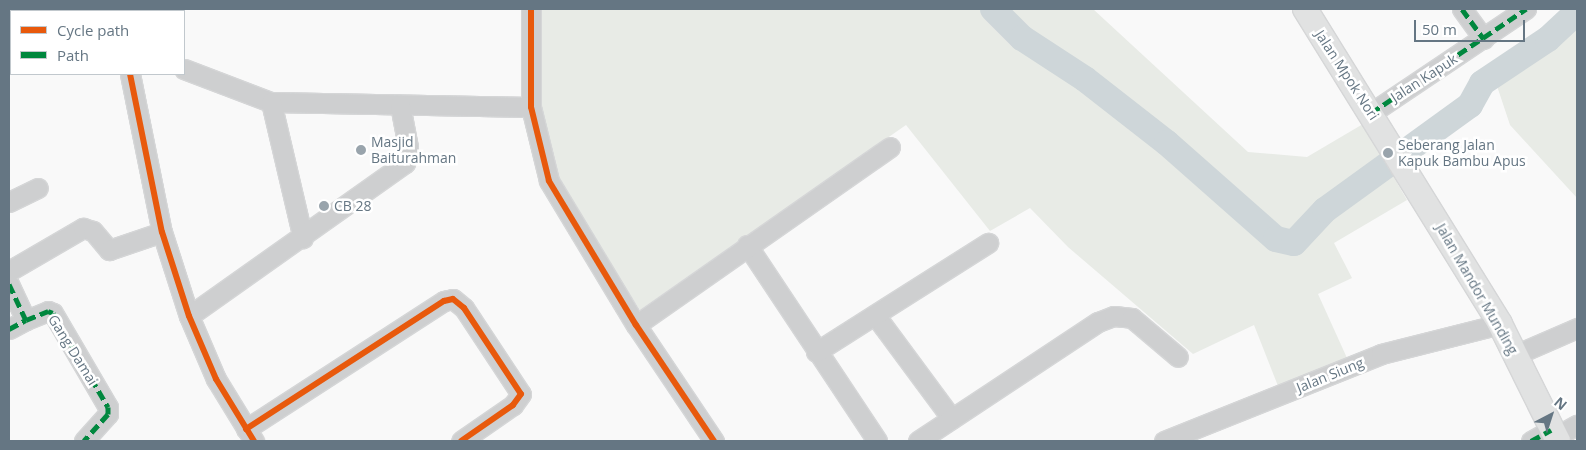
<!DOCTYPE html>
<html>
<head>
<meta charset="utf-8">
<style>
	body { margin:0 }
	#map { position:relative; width:1586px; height:450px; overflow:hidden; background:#f9f9f9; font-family:"Open Sans",sans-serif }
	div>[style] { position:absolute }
	.green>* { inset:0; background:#e8ebe6 }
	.river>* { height:26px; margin:-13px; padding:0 13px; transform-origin:13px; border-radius:13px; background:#ced6d9 }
	.roads { filter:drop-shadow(1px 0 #d5d6d7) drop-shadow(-1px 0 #d5d6d7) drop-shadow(0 1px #d5d6d7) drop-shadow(0 -1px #d5d6d7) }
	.minor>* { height:19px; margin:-9.5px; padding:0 9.5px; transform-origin:9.5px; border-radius:9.5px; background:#cecfd0 }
	.major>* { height:24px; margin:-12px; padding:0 12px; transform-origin:12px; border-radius:12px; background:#e1e2e2 }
	.quiet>* { height:5px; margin-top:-2.5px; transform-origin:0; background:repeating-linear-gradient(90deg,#00873e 0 10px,transparent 0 15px) }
	.cycleway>* { height:6px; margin:-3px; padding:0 3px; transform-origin:3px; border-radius:3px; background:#e8590c }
	.dots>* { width:14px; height:14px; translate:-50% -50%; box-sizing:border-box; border:2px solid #fff; border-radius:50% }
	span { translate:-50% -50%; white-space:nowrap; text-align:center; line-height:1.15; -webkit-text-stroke:5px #fff; paint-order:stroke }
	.street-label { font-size:14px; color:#657683 }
	.poi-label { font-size:14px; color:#657683 }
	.left { translate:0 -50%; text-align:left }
	.frame { position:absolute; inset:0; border:10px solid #657683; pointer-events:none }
	.legend { position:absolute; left:10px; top:10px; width:175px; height:65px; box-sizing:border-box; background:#fff; border:1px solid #c1c8cd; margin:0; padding:6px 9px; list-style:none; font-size:15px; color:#657683 }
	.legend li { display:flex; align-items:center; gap:10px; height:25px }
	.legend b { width:25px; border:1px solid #c1c8cd }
	.north { position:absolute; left:1526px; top:390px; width:50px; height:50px; -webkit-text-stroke:4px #fff; paint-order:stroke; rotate:40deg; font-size:14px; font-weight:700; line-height:20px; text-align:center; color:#657683 }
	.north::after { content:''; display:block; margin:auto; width:18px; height:22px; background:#657683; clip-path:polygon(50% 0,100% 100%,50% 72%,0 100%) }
	.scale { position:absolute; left:1414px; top:20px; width:111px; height:22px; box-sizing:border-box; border:2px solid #657683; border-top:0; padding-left:6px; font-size:15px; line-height:18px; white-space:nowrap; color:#657683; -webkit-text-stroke:4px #fff; paint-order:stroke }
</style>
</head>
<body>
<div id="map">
	<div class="green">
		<div style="clip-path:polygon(539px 9px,1093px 9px,1248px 152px,1307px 157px,1363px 124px,1407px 200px,1334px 243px,1352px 278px,1318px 294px,1347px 358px,1278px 386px,1254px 325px,1193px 354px,1068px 247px,1030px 208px,990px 231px,906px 125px,640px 310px,559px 188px,539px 103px)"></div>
		<div style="clip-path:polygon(1577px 9px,1577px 198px,1510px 125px,1497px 86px,1543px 52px)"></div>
	</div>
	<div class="river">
		<div style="left:993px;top:9px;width:41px;rotate:45deg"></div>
		<div style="left:1022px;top:38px;width:75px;rotate:33.1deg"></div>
		<div style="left:1085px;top:79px;width:104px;rotate:38deg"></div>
		<div style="left:1167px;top:143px;width:145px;rotate:41.4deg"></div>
		<div style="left:1276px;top:239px;width:18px;rotate:13deg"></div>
		<div style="left:1294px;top:243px;width:45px;rotate:-46.8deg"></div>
		<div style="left:1325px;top:210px;width:179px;rotate:-35.9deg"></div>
		<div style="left:1470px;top:105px;width:25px;rotate:-61deg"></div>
		<div style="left:1482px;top:83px;width:79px;rotate:-33.7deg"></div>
		<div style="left:1548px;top:39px;width:40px;rotate:-43deg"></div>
	</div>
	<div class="roads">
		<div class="minor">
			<div style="left:67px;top:9px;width:2px;rotate:63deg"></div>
			<div style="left:531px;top:9px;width:98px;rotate:90deg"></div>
			<div style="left:531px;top:107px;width:76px;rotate:76.3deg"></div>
			<div style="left:549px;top:181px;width:168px;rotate:58.9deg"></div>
			<div style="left:636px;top:325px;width:140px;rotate:56.1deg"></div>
			<div style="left:1462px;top:9px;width:37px;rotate:54deg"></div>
			<div style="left:184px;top:69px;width:93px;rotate:20.8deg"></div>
			<div style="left:271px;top:102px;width:260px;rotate:1.1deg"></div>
			<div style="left:130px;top:74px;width:161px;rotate:78.6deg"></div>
			<div style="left:162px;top:232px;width:88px;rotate:72.2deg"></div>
			<div style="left:189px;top:316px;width:69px;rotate:66.8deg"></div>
			<div style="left:216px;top:379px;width:73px;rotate:58.5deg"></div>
			<div style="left:271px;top:102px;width:140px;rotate:76.8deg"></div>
			<div style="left:1371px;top:113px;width:187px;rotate:-33.9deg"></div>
			<div style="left:9px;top:202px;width:32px;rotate:-26deg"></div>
			<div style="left:747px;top:245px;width:235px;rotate:56.4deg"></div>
			<div style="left:9px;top:271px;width:86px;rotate:-30.2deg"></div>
			<div style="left:83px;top:228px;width:10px;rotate:17deg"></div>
			<div style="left:93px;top:231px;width:25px;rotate:50deg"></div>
			<div style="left:109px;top:250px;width:56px;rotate:-18.8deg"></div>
			<div style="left:9px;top:284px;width:40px;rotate:65deg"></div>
			<div style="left:26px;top:320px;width:24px;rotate:-22deg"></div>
			<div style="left:48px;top:311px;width:5px;rotate:22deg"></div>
			<div style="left:53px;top:313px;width:109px;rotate:59.7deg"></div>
			<div style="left:108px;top:407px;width:7px;rotate:90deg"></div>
			<div style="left:108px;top:414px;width:36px;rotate:132deg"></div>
			<div style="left:875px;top:315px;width:129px;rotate:53.5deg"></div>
			<div style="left:189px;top:316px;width:265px;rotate:-35.3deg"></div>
			<div style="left:405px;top:163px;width:16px;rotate:-79deg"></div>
			<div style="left:408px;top:147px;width:43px;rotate:-100.8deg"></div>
			<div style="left:636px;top:325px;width:310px;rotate:-35deg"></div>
			<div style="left:9px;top:329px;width:19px;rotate:-28deg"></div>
			<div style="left:816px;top:352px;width:204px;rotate:-32.4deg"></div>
			<div style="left:1515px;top:355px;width:68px;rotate:-23.5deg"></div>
			<div style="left:246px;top:429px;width:236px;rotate:-32.9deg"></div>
			<div style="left:444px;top:301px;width:9px;rotate:-13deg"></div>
			<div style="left:453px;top:299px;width:14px;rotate:39deg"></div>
			<div style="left:464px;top:308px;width:103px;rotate:56.5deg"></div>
			<div style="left:521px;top:394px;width:14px;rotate:126deg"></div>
			<div style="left:513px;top:405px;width:63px;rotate:145.3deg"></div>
			<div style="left:1555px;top:437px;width:25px;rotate:-29deg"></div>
			<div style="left:918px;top:441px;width:216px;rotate:-33.5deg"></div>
			<div style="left:1098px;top:322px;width:17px;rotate:-21deg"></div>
			<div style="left:1114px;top:316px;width:18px;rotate:6deg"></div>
			<div style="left:1132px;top:318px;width:60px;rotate:40.3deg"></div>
			<div style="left:1164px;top:441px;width:234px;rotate:-21.8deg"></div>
			<div style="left:1381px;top:354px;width:123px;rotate:-14.1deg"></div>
			<div style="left:1531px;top:441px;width:23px;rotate:-29deg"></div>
		</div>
		<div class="major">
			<div style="left:1305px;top:9px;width:370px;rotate:58.2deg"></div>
			<div style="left:1500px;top:324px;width:131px;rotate:63.6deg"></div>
		</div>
	</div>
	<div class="quiet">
		<div style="left:1462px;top:9px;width:37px;rotate:54deg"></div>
		<div style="left:1371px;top:113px;width:187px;rotate:-33.9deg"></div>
		<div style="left:9px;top:284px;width:40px;rotate:65deg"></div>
		<div style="left:26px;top:320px;width:24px;rotate:-22deg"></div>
		<div style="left:48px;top:311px;width:5px;rotate:22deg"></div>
		<div style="left:53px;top:313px;width:109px;rotate:59.7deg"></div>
		<div style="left:108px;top:407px;width:7px;rotate:90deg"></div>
		<div style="left:108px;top:414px;width:36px;rotate:132deg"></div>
		<div style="left:9px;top:329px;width:19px;rotate:-28deg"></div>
		<div style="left:1531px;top:441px;width:23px;rotate:-29deg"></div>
	</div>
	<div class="cycleway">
		<div style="left:531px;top:9px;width:98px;rotate:90deg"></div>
		<div style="left:531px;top:107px;width:76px;rotate:76.3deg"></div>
		<div style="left:549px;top:181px;width:168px;rotate:58.9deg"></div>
		<div style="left:636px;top:325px;width:140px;rotate:56.1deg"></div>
		<div style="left:130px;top:74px;width:161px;rotate:78.6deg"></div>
		<div style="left:162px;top:232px;width:88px;rotate:72.2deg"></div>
		<div style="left:189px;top:316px;width:69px;rotate:66.8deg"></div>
		<div style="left:216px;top:379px;width:73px;rotate:58.5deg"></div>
		<div style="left:246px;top:429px;width:236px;rotate:-32.9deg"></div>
		<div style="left:444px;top:301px;width:9px;rotate:-13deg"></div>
		<div style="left:453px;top:299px;width:14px;rotate:39deg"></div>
		<div style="left:464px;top:308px;width:103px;rotate:56.5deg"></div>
		<div style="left:521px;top:394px;width:14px;rotate:126deg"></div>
		<div style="left:513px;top:405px;width:63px;rotate:145.3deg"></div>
	</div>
	<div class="dots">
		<div style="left:361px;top:150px;background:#99a4ac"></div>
		<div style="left:1388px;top:153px;background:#99a4ac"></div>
		<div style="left:324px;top:206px;background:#99a4ac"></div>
	</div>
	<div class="street-label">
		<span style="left:1347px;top:75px;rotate:57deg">Jalan Mpok Nori</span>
		<span style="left:1424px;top:78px;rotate:-33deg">Jalan Kapuk</span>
		<span style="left:1477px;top:289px;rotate:60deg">Jalan Mandor Munding</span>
		<span style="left:73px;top:350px;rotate:58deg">Gang Damai</span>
		<span style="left:1330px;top:375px;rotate:-22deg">Jalan Siung</span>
	</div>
	<div class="poi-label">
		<span class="left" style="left:371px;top:150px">Masjid<br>Baiturahman</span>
		<span class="left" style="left:1398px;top:153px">Seberang Jalan<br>Kapuk Bambu Apus</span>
		<span class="left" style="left:334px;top:206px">CB 28</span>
	</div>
	<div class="frame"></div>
	<ul class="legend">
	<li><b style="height:6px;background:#e8590c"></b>Cycle path</li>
	<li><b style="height:6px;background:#00873e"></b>Path</li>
	</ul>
	<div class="north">N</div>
	<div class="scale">50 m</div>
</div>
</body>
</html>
